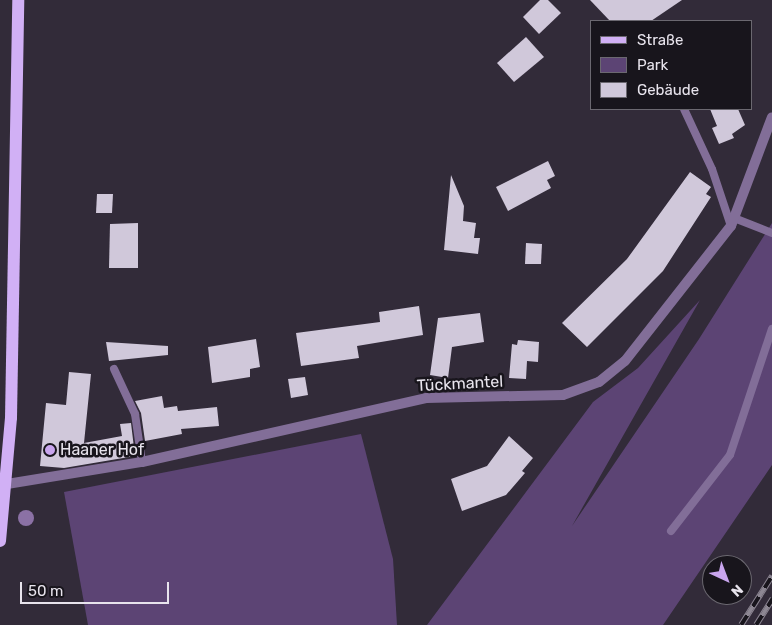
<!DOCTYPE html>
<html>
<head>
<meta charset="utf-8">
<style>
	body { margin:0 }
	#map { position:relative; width:772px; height:625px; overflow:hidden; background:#322b39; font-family:Rubik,sans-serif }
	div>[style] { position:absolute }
	.green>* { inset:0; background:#5c4474 }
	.building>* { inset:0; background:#d0c8da }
	.service>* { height:8px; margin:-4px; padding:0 4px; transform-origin:4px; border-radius:4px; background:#826e98 }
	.minor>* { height:10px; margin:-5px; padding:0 5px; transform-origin:5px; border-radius:5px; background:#826e98 }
	.primary>* { height:12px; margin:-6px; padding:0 6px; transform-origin:6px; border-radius:6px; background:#d1b0f5 }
	.rail>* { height:5.5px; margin-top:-2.75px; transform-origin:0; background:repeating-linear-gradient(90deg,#18151c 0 11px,#8d8793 0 22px); box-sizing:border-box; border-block:1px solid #8d8793 }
	.trees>* { width:16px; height:16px; margin:-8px; border-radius:50%; background:#8b71a5 }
	.dots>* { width:14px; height:14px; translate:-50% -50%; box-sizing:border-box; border:2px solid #18151c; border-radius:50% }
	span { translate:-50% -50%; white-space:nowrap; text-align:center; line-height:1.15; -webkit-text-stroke:5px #18151c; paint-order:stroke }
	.street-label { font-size:16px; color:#e8e4ed }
	.poi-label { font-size:16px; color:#e8e4ed }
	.left { translate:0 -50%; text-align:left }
	.legend { position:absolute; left:590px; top:20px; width:162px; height:90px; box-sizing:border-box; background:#18151c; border:1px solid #6b6870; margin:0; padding:6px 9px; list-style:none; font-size:15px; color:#e8e4ed }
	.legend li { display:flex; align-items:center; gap:10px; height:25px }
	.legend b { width:25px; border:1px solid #6b6870 }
	.north { position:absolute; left:702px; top:555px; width:50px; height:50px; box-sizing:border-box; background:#18151c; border:1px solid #6b6870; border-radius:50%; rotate:137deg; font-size:14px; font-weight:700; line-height:20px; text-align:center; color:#e8e4ed }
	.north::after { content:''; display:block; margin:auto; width:18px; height:22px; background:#c9a5ee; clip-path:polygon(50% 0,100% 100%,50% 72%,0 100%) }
	.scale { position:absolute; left:20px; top:582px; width:149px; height:22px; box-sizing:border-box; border:2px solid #e8e4ed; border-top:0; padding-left:6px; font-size:15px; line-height:18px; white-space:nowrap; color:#e8e4ed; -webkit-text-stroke:4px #18151c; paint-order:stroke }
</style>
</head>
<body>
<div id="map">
	<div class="green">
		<div style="clip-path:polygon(772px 223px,772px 465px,663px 625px,427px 625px,593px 402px,638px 368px,700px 300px,572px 526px,699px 339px)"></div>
		<div style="clip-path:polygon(361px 434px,393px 559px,397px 625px,88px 625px,64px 492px)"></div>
	</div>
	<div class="building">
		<div style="clip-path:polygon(540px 0,548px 0,561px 13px,539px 34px,523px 17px)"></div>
		<div style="clip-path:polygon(590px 0,682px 0,651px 21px,610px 21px)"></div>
		<div style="clip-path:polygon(526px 37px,544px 57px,514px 82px,497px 63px)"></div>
		<div style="clip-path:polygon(710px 109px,738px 109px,745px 125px,732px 134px,734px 138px,719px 144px,712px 128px,717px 126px)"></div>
		<div style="clip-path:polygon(548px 161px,555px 176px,547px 180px,551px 188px,508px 211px,496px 187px)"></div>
		<div style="clip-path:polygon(690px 172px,711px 187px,706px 194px,711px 197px,663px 271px,587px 347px,562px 323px,627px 259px)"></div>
		<div style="clip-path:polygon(451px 175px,464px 206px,463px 221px,476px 223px,474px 238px,480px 238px,478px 254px,444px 250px)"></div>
		<div style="clip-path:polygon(97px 194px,113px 194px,112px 213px,96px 213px)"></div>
		<div style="clip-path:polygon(138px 223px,138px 268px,109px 268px,110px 224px)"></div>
		<div style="clip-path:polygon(526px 243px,542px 244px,541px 264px,525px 264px)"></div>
		<div style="clip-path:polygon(419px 306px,423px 335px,357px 346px,359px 358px,301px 366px,296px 333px,380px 322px,379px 312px)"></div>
		<div style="clip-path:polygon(480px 313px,484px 342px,452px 347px,448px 378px,430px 375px,438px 318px)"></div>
		<div style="clip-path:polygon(256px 339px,260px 367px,250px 369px,250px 377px,212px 383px,208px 347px)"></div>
		<div style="clip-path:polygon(518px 340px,539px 342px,538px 362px,527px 361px,526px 379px,509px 378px,512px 344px,517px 345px)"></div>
		<div style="clip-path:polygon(106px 342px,168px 346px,168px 355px,109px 361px)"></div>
		<div style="clip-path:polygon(69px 372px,91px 374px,84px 443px,122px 436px,120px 424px,131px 423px,135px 456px,64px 468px,40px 466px,46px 403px,66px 405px)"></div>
		<div style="clip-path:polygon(305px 377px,308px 395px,291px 398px,288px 379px)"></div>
		<div style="clip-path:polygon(162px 396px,164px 408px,177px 406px,178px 411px,217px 407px,219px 426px,181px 429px,182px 434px,145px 441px,141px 413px,135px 401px)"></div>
		<div style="clip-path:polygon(509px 436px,533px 458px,522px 471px,525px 473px,506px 495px,462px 511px,451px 479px,487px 466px)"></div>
	</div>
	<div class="service">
		<div style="left:684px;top:109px;width:66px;rotate:65deg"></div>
		<div style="left:712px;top:169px;width:60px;rotate:71.6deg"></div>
		<div style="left:734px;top:218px;width:41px;rotate:21.5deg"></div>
		<div style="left:114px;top:369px;width:50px;rotate:65deg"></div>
		<div style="left:135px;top:414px;width:49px;rotate:81.7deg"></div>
		<div style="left:671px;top:531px;width:96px;rotate:-52.2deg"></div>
		<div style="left:730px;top:455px;width:133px;rotate:-71.6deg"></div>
	</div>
	<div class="minor">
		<div style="left:7px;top:484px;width:137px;rotate:-9.3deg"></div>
		<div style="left:142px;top:462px;width:291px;rotate:-12.7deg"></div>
		<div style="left:426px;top:398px;width:137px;rotate:-1.3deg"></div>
		<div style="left:563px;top:395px;width:38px;rotate:-20deg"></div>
		<div style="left:599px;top:382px;width:33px;rotate:-39deg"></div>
		<div style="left:625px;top:361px;width:172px;rotate:-51.9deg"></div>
		<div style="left:731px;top:226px;width:116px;rotate:-69.4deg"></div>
	</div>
	<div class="primary">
		<div style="left:0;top:541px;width:123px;rotate:-84.9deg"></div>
		<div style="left:11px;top:418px;width:418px;rotate:-89deg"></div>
	</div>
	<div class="rail">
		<div style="left:741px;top:625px;width:58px;rotate:-57.7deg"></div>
		<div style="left:756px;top:625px;width:31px;rotate:-58deg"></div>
	</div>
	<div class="trees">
		<div style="left:26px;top:518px"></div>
	</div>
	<div class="dots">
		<div style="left:50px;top:450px;background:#c9a5ee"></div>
	</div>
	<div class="street-label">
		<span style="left:460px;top:384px;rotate:-3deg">Tückmantel</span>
	</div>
	<div class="poi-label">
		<span class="left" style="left:60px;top:450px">Haaner Hof</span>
	</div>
	<ul class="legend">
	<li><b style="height:6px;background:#d1b0f5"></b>Straße</li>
	<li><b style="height:14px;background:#5c4474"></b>Park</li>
	<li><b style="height:14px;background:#d0c8da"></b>Gebäude</li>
	</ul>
	<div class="north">N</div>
	<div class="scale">50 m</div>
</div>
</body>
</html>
